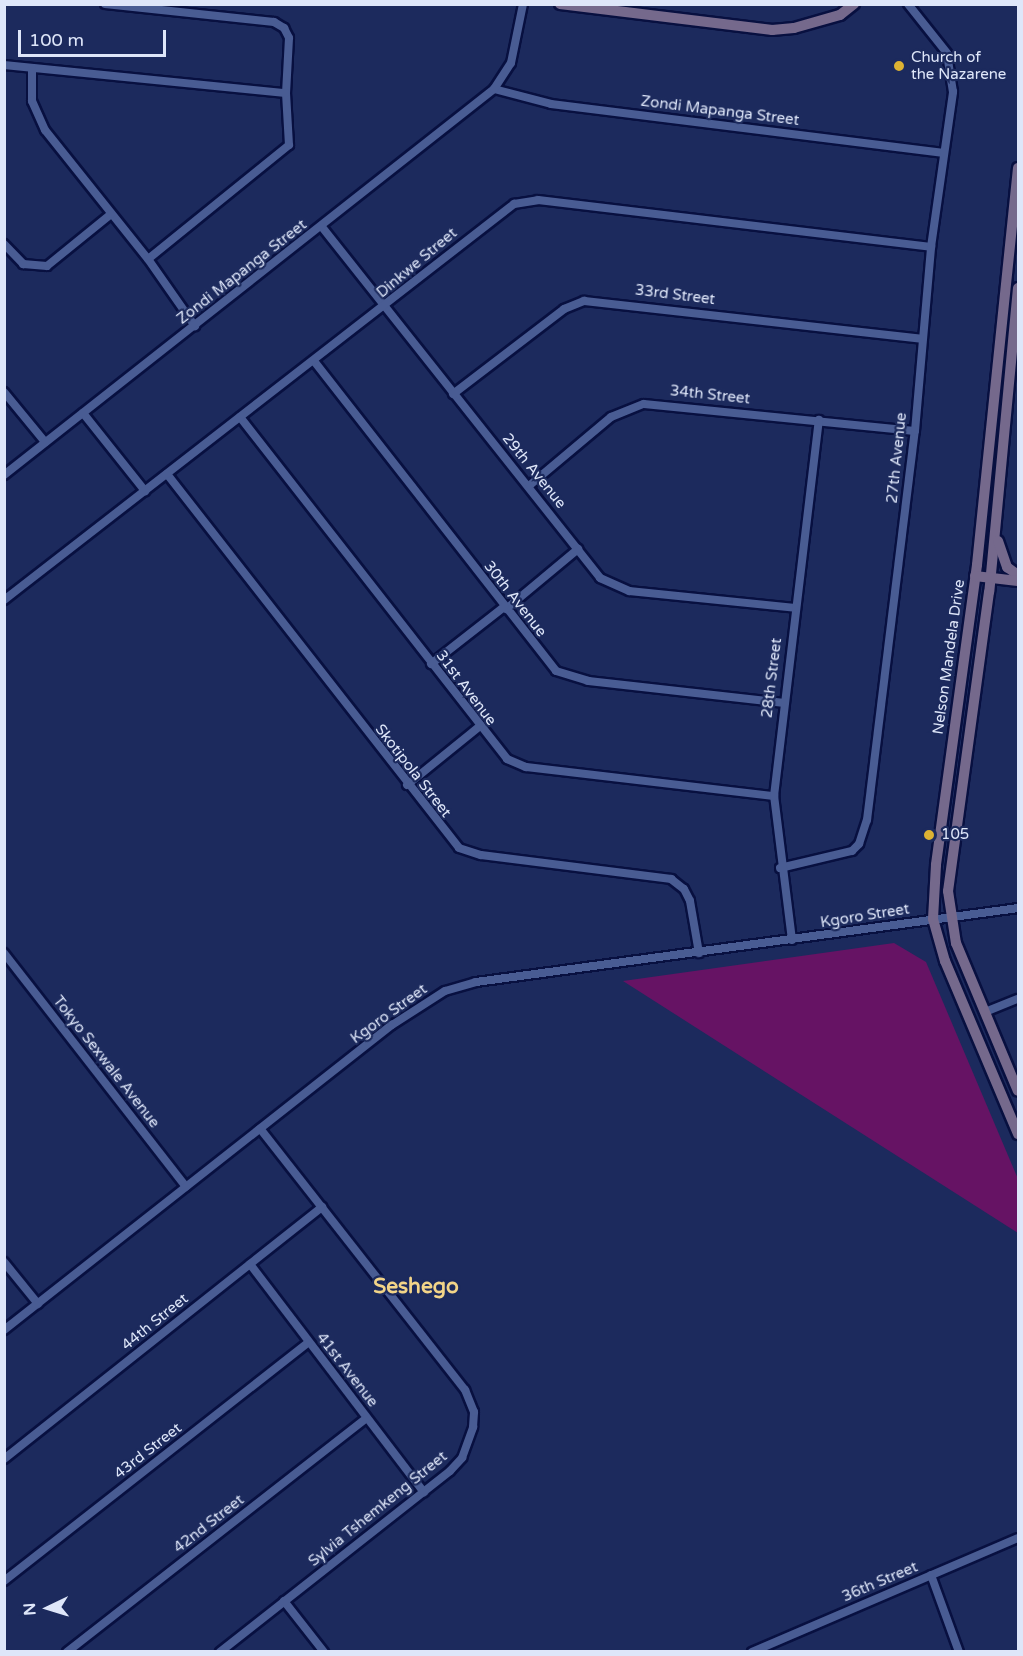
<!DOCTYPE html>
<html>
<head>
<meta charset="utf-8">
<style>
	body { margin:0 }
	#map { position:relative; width:1023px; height:1656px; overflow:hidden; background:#1c2a5d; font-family:"Varela Round",sans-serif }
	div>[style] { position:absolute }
	.green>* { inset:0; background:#661364 }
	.roads { filter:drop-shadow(2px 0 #081040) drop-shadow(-2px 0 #081040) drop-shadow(0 2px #081040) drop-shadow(0 -2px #081040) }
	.street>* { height:8px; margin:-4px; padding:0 4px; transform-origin:4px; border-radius:4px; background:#495c93 }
	.secondary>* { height:10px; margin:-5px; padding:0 5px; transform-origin:5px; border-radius:5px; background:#75698c }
	.dots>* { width:16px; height:16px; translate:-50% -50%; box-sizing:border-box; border:3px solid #1c2a5d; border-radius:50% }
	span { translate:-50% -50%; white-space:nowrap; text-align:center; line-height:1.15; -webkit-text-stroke:4.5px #1c2a5d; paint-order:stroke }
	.poi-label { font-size:15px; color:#dee6f9 }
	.left { translate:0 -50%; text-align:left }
	.street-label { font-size:15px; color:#dee6f9 }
	.district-label { font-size:21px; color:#f2d488; font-weight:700 }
	.frame { position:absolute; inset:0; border:6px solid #dee6f9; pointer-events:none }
	.north { position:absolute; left:18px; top:1578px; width:60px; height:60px; -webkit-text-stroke:4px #1c2a5d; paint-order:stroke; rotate:266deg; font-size:16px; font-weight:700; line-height:24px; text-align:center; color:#dee6f9 }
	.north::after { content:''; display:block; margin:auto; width:21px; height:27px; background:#dee6f9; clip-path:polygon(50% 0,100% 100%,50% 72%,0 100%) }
	.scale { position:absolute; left:18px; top:30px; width:148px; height:27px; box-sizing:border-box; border:3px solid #dee6f9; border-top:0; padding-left:8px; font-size:18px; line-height:21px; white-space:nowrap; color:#dee6f9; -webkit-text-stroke:4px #1c2a5d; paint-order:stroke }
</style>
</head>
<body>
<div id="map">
	<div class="green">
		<div style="clip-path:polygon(894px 943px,926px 962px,1018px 1179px,1018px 1233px,623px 981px)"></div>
	</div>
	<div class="roads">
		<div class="street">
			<div style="left:105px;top:4px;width:170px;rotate:6.1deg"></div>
			<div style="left:274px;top:22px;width:12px;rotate:31deg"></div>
			<div style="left:284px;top:28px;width:11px;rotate:63deg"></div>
			<div style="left:289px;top:38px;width:55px;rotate:93.1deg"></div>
			<div style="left:286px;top:93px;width:52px;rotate:86.7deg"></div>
			<div style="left:289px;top:145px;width:181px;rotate:141deg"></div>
			<div style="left:4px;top:65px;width:283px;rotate:5.7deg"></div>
			<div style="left:32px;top:68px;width:33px;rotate:90deg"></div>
			<div style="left:32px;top:101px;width:32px;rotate:66deg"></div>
			<div style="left:45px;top:130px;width:165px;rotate:51.4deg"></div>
			<div style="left:148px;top:259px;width:82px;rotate:55deg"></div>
			<div style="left:494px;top:89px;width:59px;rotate:14.7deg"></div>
			<div style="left:551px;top:104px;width:396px;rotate:7.1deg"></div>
			<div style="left:322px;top:227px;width:448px;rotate:51.6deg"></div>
			<div style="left:600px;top:578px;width:32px;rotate:24deg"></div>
			<div style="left:629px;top:591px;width:167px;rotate:5.8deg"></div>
			<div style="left:4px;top:244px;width:28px;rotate:46deg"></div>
			<div style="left:23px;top:264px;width:24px;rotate:5deg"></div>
			<div style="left:47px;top:266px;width:82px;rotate:-39.1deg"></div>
			<div style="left:314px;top:361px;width:393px;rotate:52deg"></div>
			<div style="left:556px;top:671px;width:34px;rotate:17deg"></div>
			<div style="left:588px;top:681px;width:196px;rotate:6.4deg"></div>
			<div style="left:4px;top:392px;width:65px;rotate:50.6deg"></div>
			<div style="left:453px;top:394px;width:140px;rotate:-37.4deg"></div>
			<div style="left:564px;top:309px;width:22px;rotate:-22deg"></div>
			<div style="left:584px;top:301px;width:340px;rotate:6.4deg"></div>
			<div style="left:83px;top:413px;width:100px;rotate:51.5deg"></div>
			<div style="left:240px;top:417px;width:434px;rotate:52deg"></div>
			<div style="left:507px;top:759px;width:21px;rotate:23deg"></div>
			<div style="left:526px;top:767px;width:250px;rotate:6.7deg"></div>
			<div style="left:167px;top:474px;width:474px;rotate:52deg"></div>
			<div style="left:459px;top:848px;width:23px;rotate:18deg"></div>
			<div style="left:481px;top:855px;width:192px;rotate:7.2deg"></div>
			<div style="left:671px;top:879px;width:16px;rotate:38deg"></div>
			<div style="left:684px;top:889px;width:13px;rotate:63deg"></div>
			<div style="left:690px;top:901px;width:53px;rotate:80.2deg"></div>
			<div style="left:4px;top:475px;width:624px;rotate:-38.23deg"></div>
			<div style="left:494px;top:89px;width:31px;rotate:-57deg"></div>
			<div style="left:511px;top:63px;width:60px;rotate:-78.5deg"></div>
			<div style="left:530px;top:485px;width:106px;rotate:-40deg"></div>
			<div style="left:611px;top:417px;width:35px;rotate:-22deg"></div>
			<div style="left:644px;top:404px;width:272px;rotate:5.7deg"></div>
			<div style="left:4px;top:600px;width:646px;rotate:-37.83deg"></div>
			<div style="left:514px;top:204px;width:24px;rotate:-9deg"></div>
			<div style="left:538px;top:200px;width:396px;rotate:6.8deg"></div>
			<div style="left:506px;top:609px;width:94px;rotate:-39.8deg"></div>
			<div style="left:431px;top:664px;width:93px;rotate:-38deg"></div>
			<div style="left:407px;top:785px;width:92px;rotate:-38.9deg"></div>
			<div style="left:780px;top:868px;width:74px;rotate:-13.3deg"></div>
			<div style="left:852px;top:851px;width:10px;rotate:-45deg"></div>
			<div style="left:859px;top:844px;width:25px;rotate:-72deg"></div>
			<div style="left:867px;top:820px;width:392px;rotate:-83deg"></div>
			<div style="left:915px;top:431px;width:185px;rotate:-85deg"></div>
			<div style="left:931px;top:247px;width:157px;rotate:-81.9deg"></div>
			<div style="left:953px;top:92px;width:39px;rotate:-99deg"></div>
			<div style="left:947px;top:53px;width:63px;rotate:-128.5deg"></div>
			<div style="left:792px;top:940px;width:145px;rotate:-97.1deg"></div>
			<div style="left:774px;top:796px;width:379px;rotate:-83.2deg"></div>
			<div style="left:4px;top:953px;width:296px;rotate:52.1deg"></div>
			<div style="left:985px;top:1012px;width:35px;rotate:-22deg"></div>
			<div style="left:4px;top:1262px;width:54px;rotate:51deg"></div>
			<div style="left:250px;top:1264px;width:287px;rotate:52.7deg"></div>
			<div style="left:4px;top:1330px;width:494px;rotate:-38.2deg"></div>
			<div style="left:392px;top:1025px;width:63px;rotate:-32.7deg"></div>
			<div style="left:445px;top:991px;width:32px;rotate:-16deg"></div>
			<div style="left:476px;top:982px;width:547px;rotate:-7.77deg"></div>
			<div style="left:4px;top:1459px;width:406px;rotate:-38.4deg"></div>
			<div style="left:931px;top:1575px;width:82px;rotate:70deg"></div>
			<div style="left:4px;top:1581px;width:386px;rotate:-38.1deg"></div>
			<div style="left:284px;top:1601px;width:65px;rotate:51.9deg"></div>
			<div style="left:67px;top:1652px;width:380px;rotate:-38deg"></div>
			<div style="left:220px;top:1652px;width:293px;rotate:-38.2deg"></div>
			<div style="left:450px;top:1471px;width:18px;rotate:-47deg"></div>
			<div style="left:462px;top:1458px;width:33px;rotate:-70deg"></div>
			<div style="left:473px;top:1427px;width:15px;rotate:-86deg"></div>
			<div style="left:474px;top:1412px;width:24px;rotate:-112deg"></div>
			<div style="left:465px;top:1390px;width:332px;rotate:-128.1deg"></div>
			<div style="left:752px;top:1652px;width:289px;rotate:-23.2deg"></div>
		</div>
		<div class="secondary">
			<div style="left:560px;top:4px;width:214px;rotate:7deg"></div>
			<div style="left:772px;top:30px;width:22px;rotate:-5deg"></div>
			<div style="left:794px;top:28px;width:48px;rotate:-15.8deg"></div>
			<div style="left:840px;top:15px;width:18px;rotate:-38deg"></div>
			<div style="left:1018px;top:168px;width:399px;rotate:95.9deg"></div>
			<div style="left:977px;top:565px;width:303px;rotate:97.8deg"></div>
			<div style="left:936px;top:865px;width:54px;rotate:93.2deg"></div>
			<div style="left:933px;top:919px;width:44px;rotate:74.1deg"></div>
			<div style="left:945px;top:961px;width:188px;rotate:67.1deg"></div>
			<div style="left:1018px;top:288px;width:305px;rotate:95.4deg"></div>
			<div style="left:989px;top:592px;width:302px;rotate:97.8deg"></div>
			<div style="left:948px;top:891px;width:53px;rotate:81.3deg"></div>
			<div style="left:956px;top:943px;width:160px;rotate:67.3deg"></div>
			<div style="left:998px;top:541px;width:28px;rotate:71deg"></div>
			<div style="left:1007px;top:567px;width:14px;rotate:36deg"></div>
			<div style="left:975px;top:576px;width:43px;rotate:6.6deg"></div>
		</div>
	</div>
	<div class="dots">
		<div style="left:899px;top:66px;background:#ddb233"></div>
		<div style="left:929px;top:835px;background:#ddb233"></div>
	</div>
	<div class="poi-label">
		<span class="left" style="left:911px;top:66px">Church of<br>the Nazarene</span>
		<span class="left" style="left:941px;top:835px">105</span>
	</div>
	<div class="street-label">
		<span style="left:720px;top:111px;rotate:7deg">Zondi Mapanga Street</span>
		<span style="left:417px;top:263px;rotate:-40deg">Dinkwe Street</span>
		<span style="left:242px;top:272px;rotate:-38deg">Zondi Mapanga Street</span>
		<span style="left:675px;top:295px;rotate:7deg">33rd Street</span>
		<span style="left:710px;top:395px;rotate:6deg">34th Street</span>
		<span style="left:897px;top:458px;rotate:-84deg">27th Avenue</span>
		<span style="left:534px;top:471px;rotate:51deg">29th Avenue</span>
		<span style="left:515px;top:599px;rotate:52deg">30th Avenue</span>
		<span style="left:949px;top:657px;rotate:-82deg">Nelson Mandela Drive</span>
		<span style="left:772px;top:678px;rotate:-83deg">28th Street</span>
		<span style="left:466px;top:688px;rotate:53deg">31st Avenue</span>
		<span style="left:413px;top:771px;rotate:52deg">Skotipola Street</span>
		<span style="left:865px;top:916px;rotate:-9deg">Kgoro Street</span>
		<span style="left:389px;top:1014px;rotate:-36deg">Kgoro Street</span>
		<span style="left:106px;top:1062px;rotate:52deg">Tokyo Sexwale Avenue</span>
		<span style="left:155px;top:1322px;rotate:-39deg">44th Street</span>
		<span style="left:347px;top:1370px;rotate:52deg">41st Avenue</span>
		<span style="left:148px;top:1451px;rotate:-38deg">43rd Street</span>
		<span style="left:378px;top:1509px;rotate:-39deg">Sylvia Tshemkeng Street</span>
		<span style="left:209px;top:1524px;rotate:-38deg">42nd Street</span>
		<span style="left:880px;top:1582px;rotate:-23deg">36th Street</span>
	</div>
	<div class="district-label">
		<span style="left:416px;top:1287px">Seshego</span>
	</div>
	<div class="frame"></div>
	<div class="north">N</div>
	<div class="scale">100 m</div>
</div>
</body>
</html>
